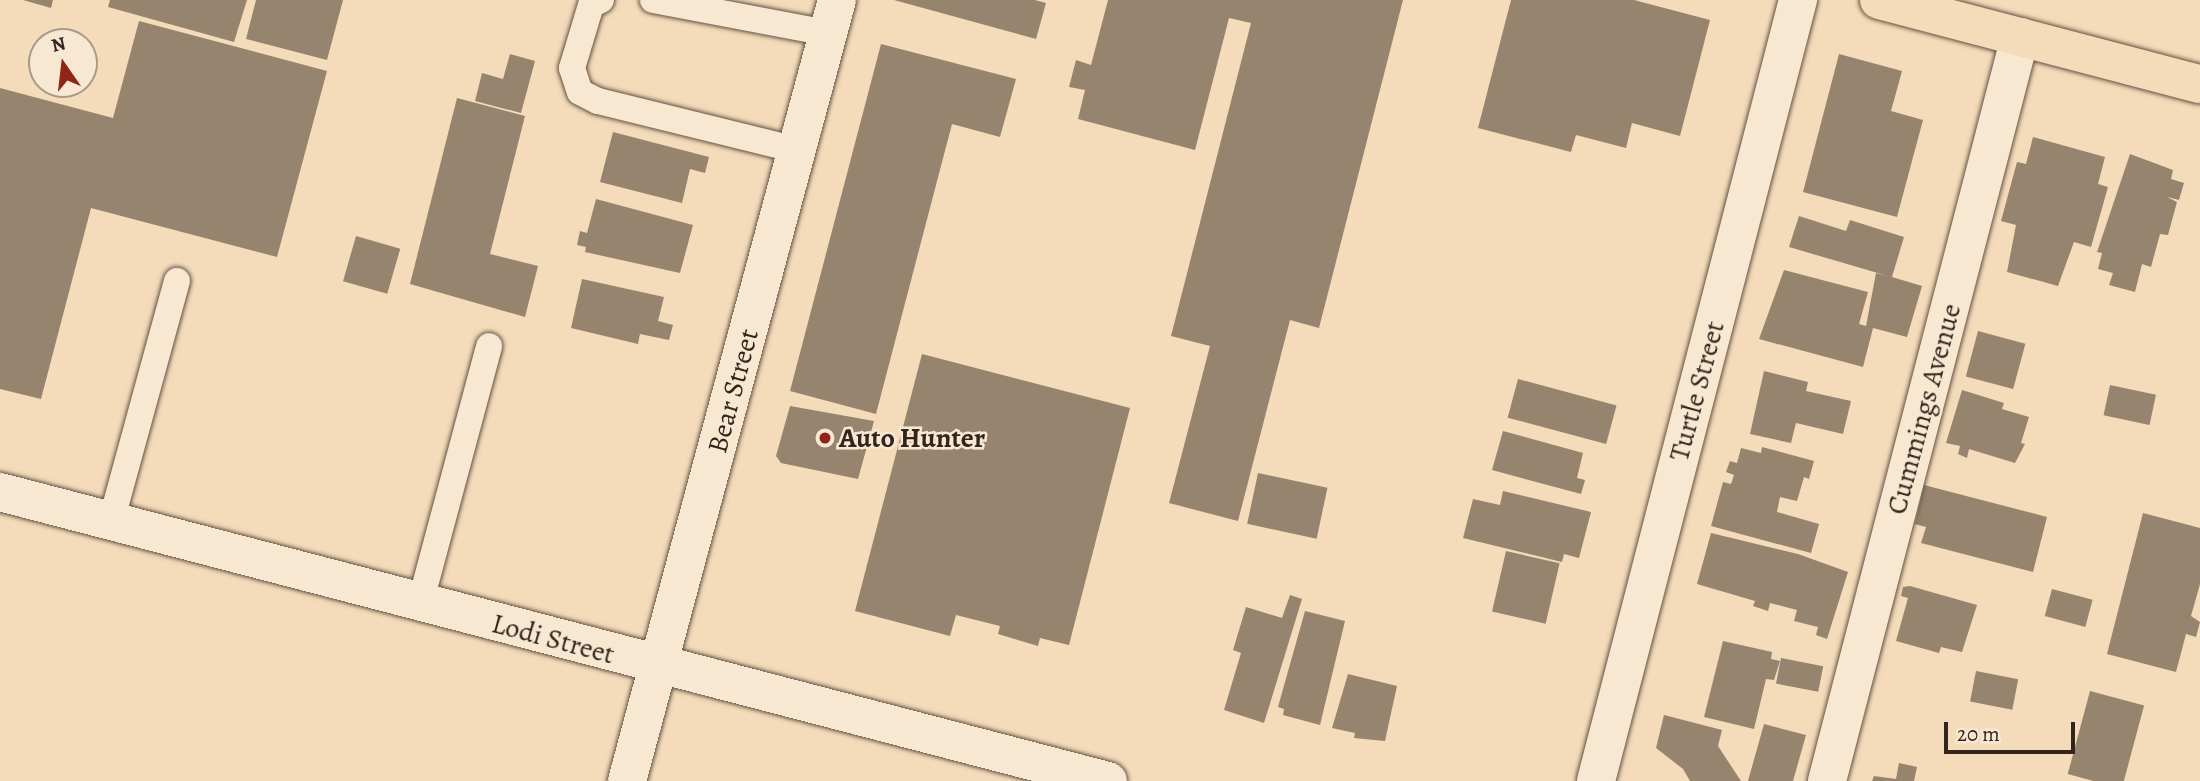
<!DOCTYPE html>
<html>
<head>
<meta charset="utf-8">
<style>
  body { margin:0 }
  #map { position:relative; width:2200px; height:781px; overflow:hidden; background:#f4dbb9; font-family:Alegreya,serif }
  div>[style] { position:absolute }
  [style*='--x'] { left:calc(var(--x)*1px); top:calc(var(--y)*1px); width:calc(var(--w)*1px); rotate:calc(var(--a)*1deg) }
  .building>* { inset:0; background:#97846e; transform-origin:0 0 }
  .roads { filter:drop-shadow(0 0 2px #635244) drop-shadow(0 0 2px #635244) }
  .lane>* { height:26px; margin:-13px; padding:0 13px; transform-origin:13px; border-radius:13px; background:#f8e8d2 }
  .street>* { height:38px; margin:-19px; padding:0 19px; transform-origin:19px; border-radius:19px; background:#f8e8d2 }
  .secondary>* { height:38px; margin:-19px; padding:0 19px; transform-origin:19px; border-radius:19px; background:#f8e8d2 }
  .primary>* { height:38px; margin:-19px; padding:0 19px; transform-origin:19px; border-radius:19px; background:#f4dbb9 }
  .dots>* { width:19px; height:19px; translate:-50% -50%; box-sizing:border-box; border:4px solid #f8e8d2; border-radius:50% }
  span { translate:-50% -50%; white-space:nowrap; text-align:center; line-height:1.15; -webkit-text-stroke:5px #f8e8d2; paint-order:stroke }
  .street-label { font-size:28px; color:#33251d }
  .poi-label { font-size:28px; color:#33251d; font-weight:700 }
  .left { translate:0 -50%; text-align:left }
  .north { position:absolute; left:28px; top:28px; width:70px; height:70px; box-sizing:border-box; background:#f8e8d2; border:2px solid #a99a8a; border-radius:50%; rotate:346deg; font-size:19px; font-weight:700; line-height:28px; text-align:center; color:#33251d }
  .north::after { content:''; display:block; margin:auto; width:24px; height:32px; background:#8f2418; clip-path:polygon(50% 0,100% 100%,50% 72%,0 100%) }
  .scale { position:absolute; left:1944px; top:722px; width:131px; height:32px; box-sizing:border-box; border:4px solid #33251d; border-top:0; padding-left:9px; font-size:21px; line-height:24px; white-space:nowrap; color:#33251d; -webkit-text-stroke:5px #f8e8d2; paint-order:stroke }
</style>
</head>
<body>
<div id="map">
  <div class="building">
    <div style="clip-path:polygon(23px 0,53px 0,51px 8px)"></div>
    <div style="clip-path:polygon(110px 0,247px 0,234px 42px,108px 7px)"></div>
    <div style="clip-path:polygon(256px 0,343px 0,327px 60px,246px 39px)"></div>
    <div style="clip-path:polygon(894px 0,1035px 0,1046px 3px,1036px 39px)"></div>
    <div style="clip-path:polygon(1108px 0,1403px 0,1319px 328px,1290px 320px,1238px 521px,1169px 503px,1210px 346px,1171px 336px,1251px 23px,1229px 18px,1195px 150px,1078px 119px,1085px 90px,1069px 87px,1076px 60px,1091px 65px)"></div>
    <div style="clip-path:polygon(1511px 0,1634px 0,1710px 20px,1680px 136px,1632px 123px,1626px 148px,1576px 135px,1571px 152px,1478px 128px)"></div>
    <div style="clip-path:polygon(139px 21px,327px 71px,277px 257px,91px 208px,41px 399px,0 389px,0 88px,113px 118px)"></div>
    <div style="clip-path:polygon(881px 44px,1016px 79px,1000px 137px,952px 124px,876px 414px,790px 391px)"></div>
    <div style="clip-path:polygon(510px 54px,535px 61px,521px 113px,475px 101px,482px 73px,503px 79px)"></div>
    <div style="clip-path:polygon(1839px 54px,1902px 71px,1891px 111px,1923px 120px,1897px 217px,1803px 192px)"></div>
    <div style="clip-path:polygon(457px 98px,525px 116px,490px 254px,538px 266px,525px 317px,410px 284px)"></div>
    <div style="clip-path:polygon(613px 132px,709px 157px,705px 173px,690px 169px,682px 203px,600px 182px)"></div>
    <div style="clip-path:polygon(2033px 137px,2105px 157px,2098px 184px,2108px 187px,2091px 247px,2074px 242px,2058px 286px,2007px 272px,2016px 225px,2001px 221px,2017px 162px,2026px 164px)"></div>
    <div style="clip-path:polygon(2130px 154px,2173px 170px,2171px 179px,2184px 183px,2179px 200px,2167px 197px,2177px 202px,2168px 235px,2160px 234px,2151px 267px,2142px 264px,2135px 292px,2109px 285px,2113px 273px,2098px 269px,2102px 253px,2097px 252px)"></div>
    <div style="clip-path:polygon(596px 199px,693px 225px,680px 273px,585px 252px,586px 247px,577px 245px,580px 231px,587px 233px)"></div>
    <div style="clip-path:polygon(1799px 216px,1846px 231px,1850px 220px,1904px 237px,1892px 277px,1922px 286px,1907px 337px,1873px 328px,1863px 367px,1759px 339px,1784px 270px,1868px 292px,1859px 324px,1866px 326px,1876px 273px,1888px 276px,1789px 247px)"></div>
    <div style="left:356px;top:236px;width:46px;height:47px;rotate:16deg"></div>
    <div style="clip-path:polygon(582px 279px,664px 297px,658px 321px,673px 325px,669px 340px,640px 334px,638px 344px,571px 328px)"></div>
    <div style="left:1978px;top:331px;width:49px;height:47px;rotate:15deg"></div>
    <div style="clip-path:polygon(922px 354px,1130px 408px,1069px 645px,1040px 638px,1038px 646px,998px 634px,1000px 626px,956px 615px,950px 636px,855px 611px)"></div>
    <div style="clip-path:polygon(1764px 371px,1808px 382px,1806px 391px,1851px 401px,1843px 434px,1796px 423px,1791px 443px,1750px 434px)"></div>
    <div style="left:1518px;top:379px;width:102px;height:40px;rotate:15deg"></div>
    <div style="left:2110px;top:385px;width:47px;height:31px;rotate:12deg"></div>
    <div style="clip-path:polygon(1962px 390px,2004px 403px,2002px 409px,2029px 417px,2021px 443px,2025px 444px,2015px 463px,1969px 449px,1967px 458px,1958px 454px,1960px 446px,1946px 443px)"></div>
    <div style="clip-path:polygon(790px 406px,874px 421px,858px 479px,781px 463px,776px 456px)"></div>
    <div style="clip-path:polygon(1503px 431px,1583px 453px,1577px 478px,1585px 480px,1581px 494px,1492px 470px)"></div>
    <div style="clip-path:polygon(1762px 447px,1814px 461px,1809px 479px,1804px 477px,1797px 501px,1780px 497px,1777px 512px,1819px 524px,1811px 553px,1711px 526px,1723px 482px,1731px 484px,1734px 475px,1726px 472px,1730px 461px,1737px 463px,1741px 448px,1761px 453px)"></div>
    <div style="left:1258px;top:473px;width:71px;height:52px;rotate:12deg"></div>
    <div style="clip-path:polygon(1924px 485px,2047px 517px,2033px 572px,1921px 543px,1926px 527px,1915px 524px)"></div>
    <div style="clip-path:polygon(1503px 491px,1591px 512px,1579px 558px,1564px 554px,1562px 562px,1463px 538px,1473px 499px,1500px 505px)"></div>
    <div style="clip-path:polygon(2143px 513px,2200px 528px,2200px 584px,2191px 616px,2200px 622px,2196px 637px,2186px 634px,2176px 672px,2107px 654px)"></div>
    <div style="clip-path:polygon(1711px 533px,1798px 554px,1848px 572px,1827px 639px,1816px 635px,1818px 627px,1794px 621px,1797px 610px,1770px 603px,1768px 611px,1753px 606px,1755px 601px,1697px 584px)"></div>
    <div style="left:1506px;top:551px;width:55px;height:62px;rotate:13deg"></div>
    <div style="clip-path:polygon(1910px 586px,1977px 605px,1962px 652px,1941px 647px,1939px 653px,1896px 641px,1908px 598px,1901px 596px,1903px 587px)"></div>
    <div style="left:2052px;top:589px;width:42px;height:28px;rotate:15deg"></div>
    <div style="clip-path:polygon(1290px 595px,1302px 599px,1264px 723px,1224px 710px,1241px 653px,1233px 650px,1246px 607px,1282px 618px)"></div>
    <div style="clip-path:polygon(1305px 611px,1345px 621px,1320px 725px,1283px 715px,1284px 709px,1278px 707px)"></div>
    <div style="clip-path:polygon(1723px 641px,1772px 652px,1771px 659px,1780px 661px,1774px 680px,1766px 679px,1754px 729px,1704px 717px)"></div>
    <div style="left:1781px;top:658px;width:43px;height:26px;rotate:11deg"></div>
    <div style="left:1976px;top:671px;width:43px;height:31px;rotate:11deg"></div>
    <div style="clip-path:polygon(1348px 674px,1397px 686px,1385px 741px,1354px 738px,1355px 733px,1332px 728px)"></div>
    <div style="left:2090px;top:691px;width:56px;height:86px;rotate:15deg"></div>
    <div style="clip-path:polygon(1664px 715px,1722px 730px,1718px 746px,1741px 781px,1690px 781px,1683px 769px,1656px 748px)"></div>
    <div style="clip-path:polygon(1764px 724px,1806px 735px,1793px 781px,1748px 781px)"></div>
    <div style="clip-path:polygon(1899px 763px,1917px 767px,1914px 781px,1872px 781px,1874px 776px,1896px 779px)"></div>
  </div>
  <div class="roads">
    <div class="lane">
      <div style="--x:601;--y:0;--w:11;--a:153"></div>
      <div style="--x:591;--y:5;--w:66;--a:106.8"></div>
      <div style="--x:572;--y:68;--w:25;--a:72"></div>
      <div style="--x:580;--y:92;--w:20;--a:27"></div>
      <div style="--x:598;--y:101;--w:205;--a:13.8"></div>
      <div style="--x:653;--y:0;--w:178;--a:10.7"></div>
      <div style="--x:111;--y:522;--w:250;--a:-74.7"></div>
      <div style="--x:420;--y:604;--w:267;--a:-75"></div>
    </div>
    <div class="street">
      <div style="--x:0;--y:492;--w:1145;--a:14.62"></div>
      <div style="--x:1596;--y:781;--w:807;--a:-75.5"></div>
      <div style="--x:1827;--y:781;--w:769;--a:-75.46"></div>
    </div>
    <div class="secondary">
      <div style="--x:627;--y:781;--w:809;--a:-74.95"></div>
    </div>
    <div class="primary">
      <div style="--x:1879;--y:0;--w:332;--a:14.7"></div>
    </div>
  </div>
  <div class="dots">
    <div style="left:825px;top:438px;background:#8f2418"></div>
  </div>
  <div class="street-label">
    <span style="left:733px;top:391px;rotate:-75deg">Bear Street</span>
    <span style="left:1697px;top:391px;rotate:-75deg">Turtle Street</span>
    <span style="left:1924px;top:409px;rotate:-75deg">Cummings Avenue</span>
    <span style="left:553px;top:639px;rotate:15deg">Lodi Street</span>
  </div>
  <div class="poi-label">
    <span class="left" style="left:839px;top:438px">Auto Hunter</span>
  </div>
  <div class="north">N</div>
  <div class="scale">20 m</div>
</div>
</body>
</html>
